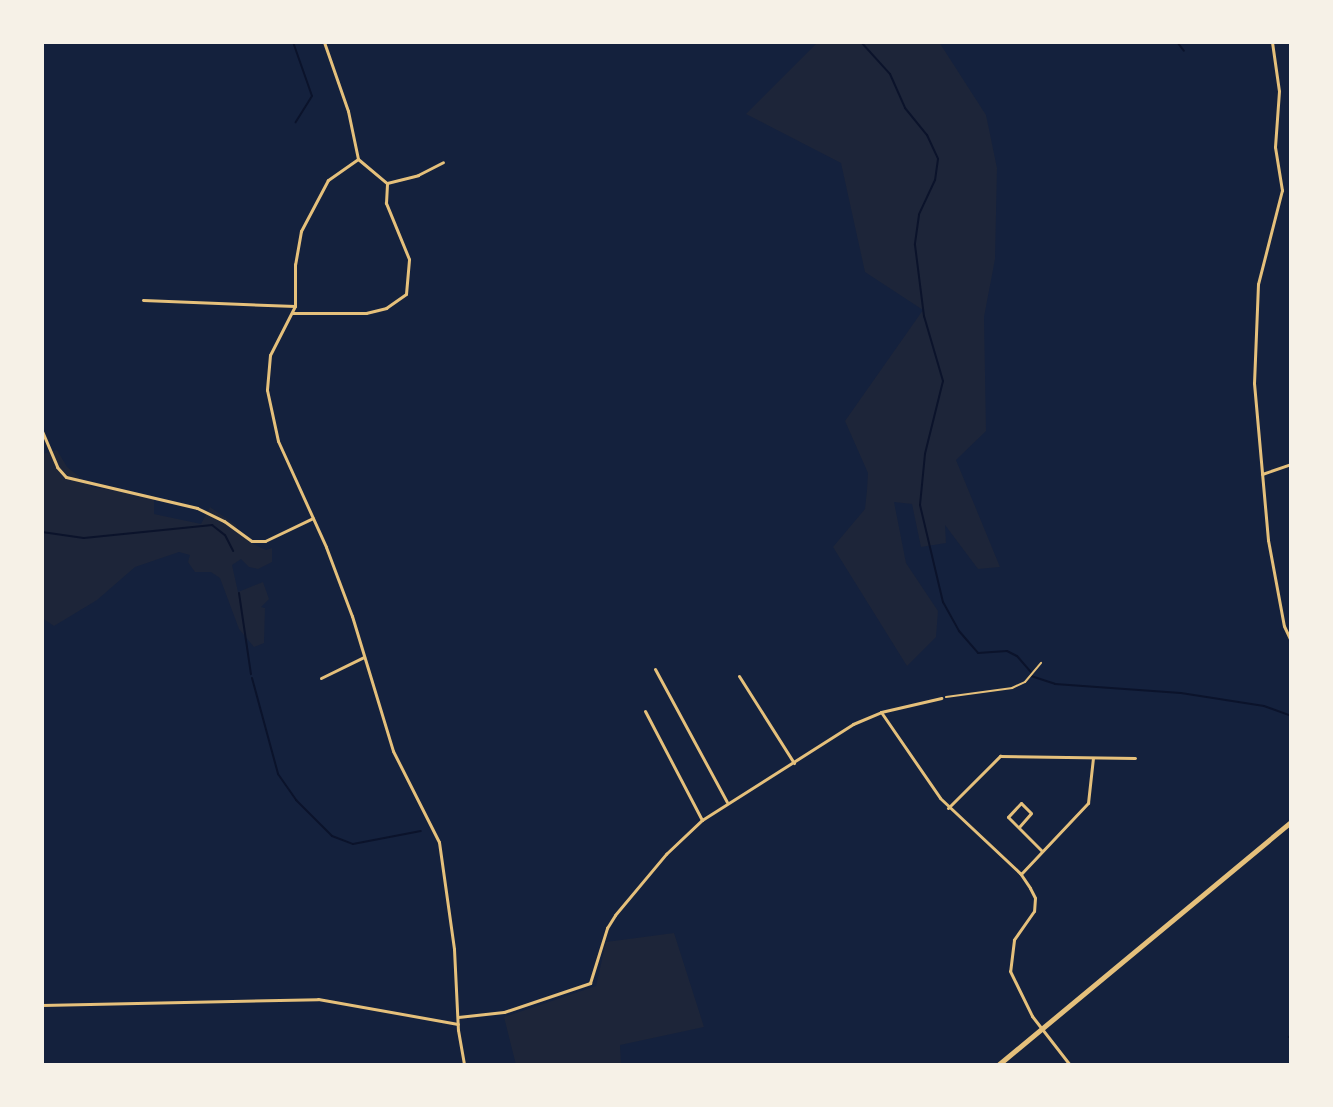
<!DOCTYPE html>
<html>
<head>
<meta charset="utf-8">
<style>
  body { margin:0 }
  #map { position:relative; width:1333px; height:1107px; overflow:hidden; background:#14213d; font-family:Commissioner,sans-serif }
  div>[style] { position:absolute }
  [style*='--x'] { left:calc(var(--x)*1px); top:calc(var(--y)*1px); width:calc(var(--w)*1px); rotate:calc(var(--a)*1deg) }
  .green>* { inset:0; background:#1d2539 }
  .stream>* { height:2px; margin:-1px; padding:0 1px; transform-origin:1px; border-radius:1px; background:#0b132b }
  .path>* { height:2px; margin:-1px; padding:0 1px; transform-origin:1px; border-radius:1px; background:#e5c07b }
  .minor>* { height:3px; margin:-1.5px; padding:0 1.5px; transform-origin:1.5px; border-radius:1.5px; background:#e5c07b }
  .primary>* { height:5px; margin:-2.5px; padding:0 2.5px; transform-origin:2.5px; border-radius:2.5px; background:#e5c07b }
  span { translate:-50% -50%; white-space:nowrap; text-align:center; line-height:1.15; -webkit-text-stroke:6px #f6f1e7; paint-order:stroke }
  .frame { position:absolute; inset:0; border:44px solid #f6f1e7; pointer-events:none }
</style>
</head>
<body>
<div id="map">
  <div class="green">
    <div style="clip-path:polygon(818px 42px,939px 42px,986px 115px,997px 168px,995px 259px,984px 317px,986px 431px,956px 460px,1000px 567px,978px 569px,945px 525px,946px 543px,921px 547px,912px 504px,894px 502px,906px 563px,938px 611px,936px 637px,907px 666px,833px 547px,865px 509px,867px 490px,868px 473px,845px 421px,923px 310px,865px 272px,841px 163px,746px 114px)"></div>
    <div style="clip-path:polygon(57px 450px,67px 467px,92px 487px,154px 496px,154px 514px,201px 524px,210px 507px,236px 525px,237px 532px,253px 544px,266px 550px,272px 548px,272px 562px,258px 569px,249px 567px,241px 559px,232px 565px,238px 592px,263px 582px,269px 599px,261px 607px,265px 608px,264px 643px,254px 647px,239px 629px,220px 578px,211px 572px,195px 572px,188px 562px,190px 555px,179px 552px,135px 567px,97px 600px,54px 626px,42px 618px,42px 454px)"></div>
    <div style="clip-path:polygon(674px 933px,704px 1027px,620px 1045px,621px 1065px,516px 1065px,504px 1017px,596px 986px,606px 942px)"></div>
  </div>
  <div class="stream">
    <div style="--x:293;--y:42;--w:57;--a:70.6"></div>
    <div style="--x:312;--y:96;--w:31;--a:122"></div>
    <div style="--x:861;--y:42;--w:43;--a:47.8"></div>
    <div style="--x:890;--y:74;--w:37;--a:66"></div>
    <div style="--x:905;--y:108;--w:35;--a:51"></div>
    <div style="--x:927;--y:135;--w:26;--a:65"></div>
    <div style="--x:938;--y:159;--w:21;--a:98"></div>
    <div style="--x:935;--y:180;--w:38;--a:115"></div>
    <div style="--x:919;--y:215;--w:30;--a:98"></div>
    <div style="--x:915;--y:245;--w:72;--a:82.8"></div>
    <div style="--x:924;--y:316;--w:68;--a:73.7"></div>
    <div style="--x:943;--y:381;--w:75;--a:103.9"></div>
    <div style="--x:925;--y:454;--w:51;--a:95.6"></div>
    <div style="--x:920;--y:505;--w:100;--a:76.7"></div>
    <div style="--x:943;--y:602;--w:33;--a:61"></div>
    <div style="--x:959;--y:631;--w:29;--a:49"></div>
    <div style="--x:978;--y:653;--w:29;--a:-4"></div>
    <div style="--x:1007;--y:651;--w:11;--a:27"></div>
    <div style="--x:1017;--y:656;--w:21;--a:49"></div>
    <div style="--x:1177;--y:42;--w:11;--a:52"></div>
    <div style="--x:42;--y:532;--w:42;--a:8.1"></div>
    <div style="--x:84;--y:538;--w:129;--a:-5.8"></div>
    <div style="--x:212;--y:525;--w:16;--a:38"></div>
    <div style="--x:225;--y:535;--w:18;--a:63"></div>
    <div style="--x:239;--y:593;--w:82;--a:81.6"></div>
    <div style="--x:1031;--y:676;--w:25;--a:18"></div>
    <div style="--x:1055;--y:684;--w:126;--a:4.1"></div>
    <div style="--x:1181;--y:693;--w:84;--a:8.9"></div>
    <div style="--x:1264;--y:706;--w:29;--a:20"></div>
    <div style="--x:252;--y:678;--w:99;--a:74.8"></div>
    <div style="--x:278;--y:774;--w:32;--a:55"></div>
    <div style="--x:296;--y:800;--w:51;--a:45"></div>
    <div style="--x:332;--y:836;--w:22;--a:21"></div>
    <div style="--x:353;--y:844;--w:69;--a:-10.8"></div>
    <div style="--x:1289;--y:1037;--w:3;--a:-45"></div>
  </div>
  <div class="path">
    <div style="--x:946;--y:697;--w:67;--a:-7.8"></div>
    <div style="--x:1012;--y:688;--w:14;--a:-25"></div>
    <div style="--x:1025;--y:682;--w:25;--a:-50"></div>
  </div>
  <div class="minor">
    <div style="--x:324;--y:42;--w:73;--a:70.8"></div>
    <div style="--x:348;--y:111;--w:49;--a:78.2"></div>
    <div style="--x:358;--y:159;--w:38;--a:40"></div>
    <div style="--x:1272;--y:42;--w:49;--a:81.9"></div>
    <div style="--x:1279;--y:91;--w:56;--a:94.1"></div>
    <div style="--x:1275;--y:147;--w:44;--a:80.8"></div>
    <div style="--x:1282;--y:190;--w:97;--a:104.3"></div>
    <div style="--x:1258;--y:284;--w:99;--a:92.3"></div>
    <div style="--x:1254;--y:383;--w:158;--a:84.9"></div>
    <div style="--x:1268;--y:540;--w:87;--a:79.5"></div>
    <div style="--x:1284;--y:626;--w:17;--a:65"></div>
    <div style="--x:358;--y:159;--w:37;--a:145"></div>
    <div style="--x:328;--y:180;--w:58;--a:117.9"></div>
    <div style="--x:301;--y:231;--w:34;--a:100"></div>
    <div style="--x:295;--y:264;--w:42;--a:90"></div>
    <div style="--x:295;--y:306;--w:55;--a:117"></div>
    <div style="--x:270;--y:355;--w:35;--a:95"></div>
    <div style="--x:267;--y:390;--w:52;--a:77.8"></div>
    <div style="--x:278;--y:441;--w:116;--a:65.6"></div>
    <div style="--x:326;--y:547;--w:74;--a:69.4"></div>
    <div style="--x:352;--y:616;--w:141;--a:73.1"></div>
    <div style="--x:393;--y:751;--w:102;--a:63.2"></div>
    <div style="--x:439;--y:842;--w:108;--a:82"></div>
    <div style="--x:454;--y:949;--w:81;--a:87.2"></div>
    <div style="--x:458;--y:1030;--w:36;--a:80"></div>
    <div style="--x:387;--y:183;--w:32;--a:-14"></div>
    <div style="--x:418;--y:175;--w:28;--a:-27"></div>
    <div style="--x:143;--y:300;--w:152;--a:2.3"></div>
    <div style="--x:293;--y:313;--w:73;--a:0"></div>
    <div style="--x:366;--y:313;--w:21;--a:-14"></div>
    <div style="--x:386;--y:308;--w:24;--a:-35"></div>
    <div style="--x:406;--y:294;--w:35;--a:-85"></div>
    <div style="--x:409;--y:259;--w:61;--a:-112.3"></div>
    <div style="--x:386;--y:203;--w:20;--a:-87"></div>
    <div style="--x:42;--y:431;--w:39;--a:67"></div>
    <div style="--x:57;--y:467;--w:13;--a:48"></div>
    <div style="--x:66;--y:477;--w:135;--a:13.3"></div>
    <div style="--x:197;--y:508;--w:30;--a:26"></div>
    <div style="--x:224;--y:521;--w:34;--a:36"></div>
    <div style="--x:252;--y:541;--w:13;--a:0"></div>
    <div style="--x:265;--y:541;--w:53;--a:-25.6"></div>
    <div style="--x:1262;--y:474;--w:31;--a:-19"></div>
    <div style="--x:655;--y:669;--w:151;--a:61.6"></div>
    <div style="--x:739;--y:676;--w:103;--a:57.7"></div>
    <div style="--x:321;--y:678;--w:48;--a:-26"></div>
    <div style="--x:645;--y:711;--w:123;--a:62.4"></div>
    <div style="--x:881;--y:712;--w:104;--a:55.5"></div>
    <div style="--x:940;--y:798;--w:110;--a:43.2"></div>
    <div style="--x:1020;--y:873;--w:18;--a:56"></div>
    <div style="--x:1030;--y:888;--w:11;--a:63"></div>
    <div style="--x:1035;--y:898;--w:13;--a:94"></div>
    <div style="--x:1034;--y:911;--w:35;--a:125"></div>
    <div style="--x:1014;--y:940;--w:31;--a:97"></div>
    <div style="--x:1010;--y:971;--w:50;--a:63.9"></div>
    <div style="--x:1032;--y:1016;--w:62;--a:52.2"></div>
    <div style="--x:948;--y:808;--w:74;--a:-45"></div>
    <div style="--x:1000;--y:756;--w:135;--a:0.8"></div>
    <div style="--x:1019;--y:827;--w:18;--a:-49"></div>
    <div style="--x:1031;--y:813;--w:14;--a:-135"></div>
    <div style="--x:1021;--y:803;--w:19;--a:133"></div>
    <div style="--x:1008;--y:817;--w:48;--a:45"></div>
    <div style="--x:1021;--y:874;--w:98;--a:-46.7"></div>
    <div style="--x:1088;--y:803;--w:45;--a:-83.7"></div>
    <div style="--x:42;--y:1005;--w:276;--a:-1.2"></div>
    <div style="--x:318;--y:999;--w:142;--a:10.1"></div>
    <div style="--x:458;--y:1017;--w:46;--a:-6.2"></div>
    <div style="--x:504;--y:1012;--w:91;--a:-18.6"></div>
    <div style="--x:590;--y:983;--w:58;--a:-72.8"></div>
    <div style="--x:607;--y:928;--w:15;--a:-58"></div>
    <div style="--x:615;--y:915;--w:80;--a:-50.1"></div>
    <div style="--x:666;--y:854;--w:50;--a:-43.4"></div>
    <div style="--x:702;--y:820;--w:179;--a:-32.4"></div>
    <div style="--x:853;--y:724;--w:30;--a:-23"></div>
    <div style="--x:881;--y:712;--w:62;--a:-13.1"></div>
  </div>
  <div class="primary">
    <div style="--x:998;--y:1065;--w:381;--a:-39.7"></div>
  </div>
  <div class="frame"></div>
</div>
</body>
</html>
